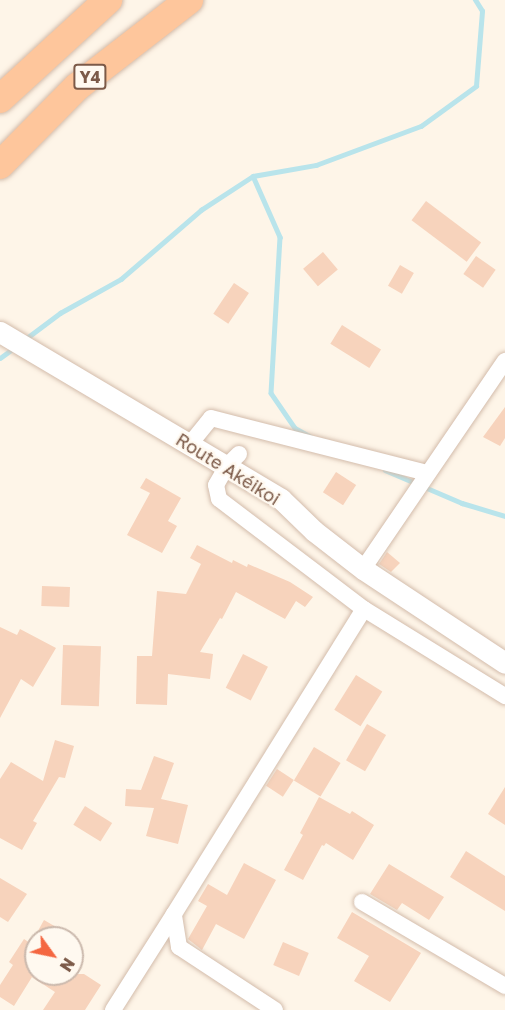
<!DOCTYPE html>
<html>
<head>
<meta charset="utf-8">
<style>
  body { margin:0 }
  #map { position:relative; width:505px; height:1010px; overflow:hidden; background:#fef5e8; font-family:"Golos Text",sans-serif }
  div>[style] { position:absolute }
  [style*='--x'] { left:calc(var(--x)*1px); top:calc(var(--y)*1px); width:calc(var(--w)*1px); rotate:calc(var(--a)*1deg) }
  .stream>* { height:4.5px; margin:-2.25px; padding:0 2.25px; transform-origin:2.25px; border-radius:2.25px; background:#b9e4eb }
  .building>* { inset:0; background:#f7d3bc; transform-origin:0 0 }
  .roads { filter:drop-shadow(0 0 2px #d3bcab) drop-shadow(0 0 2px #d3bcab) }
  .minor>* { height:16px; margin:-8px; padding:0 8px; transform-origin:8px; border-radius:8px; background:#fff }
  .tertiary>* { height:21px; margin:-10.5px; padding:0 10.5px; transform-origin:10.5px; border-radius:10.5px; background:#fff }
  .trunk>* { height:28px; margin:-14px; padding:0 14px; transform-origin:14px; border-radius:14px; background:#fec69c }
  span { translate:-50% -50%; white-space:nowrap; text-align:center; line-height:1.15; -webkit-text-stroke:4.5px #fff9f0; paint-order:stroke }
  .shield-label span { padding:2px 4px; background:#fff9f0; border:2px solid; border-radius:4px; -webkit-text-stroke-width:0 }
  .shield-label { font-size:16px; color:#7c5a48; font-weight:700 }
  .street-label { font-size:18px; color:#7c5a48 }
  .north { position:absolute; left:24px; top:926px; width:60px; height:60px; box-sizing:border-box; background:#fff9f0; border:2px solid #cbb9ad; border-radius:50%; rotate:123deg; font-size:16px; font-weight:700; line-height:24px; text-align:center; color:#7c5a48 }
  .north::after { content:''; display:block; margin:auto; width:21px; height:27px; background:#f46741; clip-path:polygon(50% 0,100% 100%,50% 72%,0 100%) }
</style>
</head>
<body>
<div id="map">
  <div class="stream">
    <div style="--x:253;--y:176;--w:67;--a:66.1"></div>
    <div style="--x:280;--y:237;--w:156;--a:93.3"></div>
    <div style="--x:271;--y:393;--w:42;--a:55.6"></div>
    <div style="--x:295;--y:428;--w:18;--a:29"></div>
    <div style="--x:24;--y:340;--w:45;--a:-36.9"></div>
    <div style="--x:60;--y:313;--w:70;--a:-29.1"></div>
    <div style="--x:121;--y:279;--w:106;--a:-40.8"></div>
    <div style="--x:201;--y:210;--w:62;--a:-33.2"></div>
    <div style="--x:253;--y:176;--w:64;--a:-9.9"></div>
    <div style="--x:316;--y:165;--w:112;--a:-20.4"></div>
    <div style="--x:421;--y:126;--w:68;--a:-36"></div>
    <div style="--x:476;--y:86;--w:75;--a:-85.4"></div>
    <div style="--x:482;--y:11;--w:13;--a:-122"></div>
    <div style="--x:0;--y:358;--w:19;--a:-36"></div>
    <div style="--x:385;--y:470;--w:84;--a:23.2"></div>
    <div style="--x:462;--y:503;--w:45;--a:16.8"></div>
  </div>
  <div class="building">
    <div style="left:426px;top:201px;width:69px;height:24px;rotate:37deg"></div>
    <div style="left:323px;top:252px;width:23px;height:26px;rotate:50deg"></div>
    <div style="left:476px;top:256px;width:24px;height:22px;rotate:35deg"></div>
    <div style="left:400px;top:265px;width:16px;height:24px;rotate:30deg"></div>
    <div style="left:234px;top:283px;width:18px;height:37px;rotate:34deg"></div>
    <div style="left:342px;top:325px;width:46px;height:22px;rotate:32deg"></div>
    <div style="clip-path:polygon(505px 407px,505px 438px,500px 446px,483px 437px)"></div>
    <div style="left:336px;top:472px;width:24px;height:24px;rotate:33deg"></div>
    <div style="clip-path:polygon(146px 478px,181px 498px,168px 521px,177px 526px,162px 553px,127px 535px,150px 493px,140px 488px)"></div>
    <div style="clip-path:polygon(197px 545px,232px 563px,233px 560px,247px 567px,248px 564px,290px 582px,313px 597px,305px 607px,296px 601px,285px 619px,236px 592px,222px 619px,220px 618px,200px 652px,213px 654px,210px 679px,168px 674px,167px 705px,136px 704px,137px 656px,152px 656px,157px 591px,186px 594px,201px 564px,190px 558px)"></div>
    <div style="clip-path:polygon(387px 552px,400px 563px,391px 572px,379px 564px)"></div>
    <div style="left:42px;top:586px;width:28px;height:20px;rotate:2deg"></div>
    <div style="clip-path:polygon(0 627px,17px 635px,20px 629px,56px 648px,33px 687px,21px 679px,0 718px)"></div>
    <div style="left:63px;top:645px;width:38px;height:60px;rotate:2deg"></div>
    <div style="left:243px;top:654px;width:28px;height:38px;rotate:27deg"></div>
    <div style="left:356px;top:675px;width:31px;height:41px;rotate:32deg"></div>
    <div style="left:367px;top:724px;width:22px;height:42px;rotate:30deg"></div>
    <div style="clip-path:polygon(55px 740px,74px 746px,65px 778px,59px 777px,33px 821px,37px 823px,22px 850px,0 838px,0 779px,11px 762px,43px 781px)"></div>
    <div style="left:314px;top:747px;width:31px;height:39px;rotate:31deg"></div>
    <div style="clip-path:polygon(154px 756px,174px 763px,161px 799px,188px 805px,178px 844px,146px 836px,154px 808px,125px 806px,126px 789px,141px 790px)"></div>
    <div style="left:277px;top:769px;width:20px;height:20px;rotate:33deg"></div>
    <div style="clip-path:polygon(505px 787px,505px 825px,488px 814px)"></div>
    <div style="clip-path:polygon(319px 797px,350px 814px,352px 811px,374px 825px,353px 860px,326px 843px,324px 846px,322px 845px,303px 880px,284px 870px,303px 835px,300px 833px)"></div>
    <div style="left:85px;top:806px;width:32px;height:22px;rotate:32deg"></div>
    <div style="clip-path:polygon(466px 851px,505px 876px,505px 911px,450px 877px)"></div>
    <div style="clip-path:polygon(244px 863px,276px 880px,244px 939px,216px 924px,202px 950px,188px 939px,207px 906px,198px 901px,208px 884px,227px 895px)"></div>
    <div style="clip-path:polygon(389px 864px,444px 897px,429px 920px,402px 903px,397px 910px,370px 894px)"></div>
    <div style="clip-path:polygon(0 878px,27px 894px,8px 922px,0 917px)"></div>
    <div style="clip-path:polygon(352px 912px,421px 953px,390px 1002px,354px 981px,369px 956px,337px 938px)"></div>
    <div style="clip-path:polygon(44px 920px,75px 938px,34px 938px)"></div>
    <div style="clip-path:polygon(24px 939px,36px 947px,35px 974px,84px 974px,101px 985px,85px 1010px,43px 1010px,55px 992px,32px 977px,14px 1006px,0 997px,0 985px,13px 965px,9px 962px)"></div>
    <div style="left:283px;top:942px;width:28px;height:25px;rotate:23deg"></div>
  </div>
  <div class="roads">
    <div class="minor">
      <div style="--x:190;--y:444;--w:33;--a:-51"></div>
      <div style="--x:211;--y:418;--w:222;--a:14.3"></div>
      <div style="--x:239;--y:454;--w:17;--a:135"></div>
      <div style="--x:227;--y:466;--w:22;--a:120"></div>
      <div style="--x:216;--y:485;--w:14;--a:78"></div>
      <div style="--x:219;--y:499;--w:182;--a:37.2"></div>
      <div style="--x:363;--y:569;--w:252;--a:-55.7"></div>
      <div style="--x:362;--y:902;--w:166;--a:30.4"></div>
      <div style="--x:113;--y:1010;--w:114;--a:-57.6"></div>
      <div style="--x:275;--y:1010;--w:115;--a:-146.7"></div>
      <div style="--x:179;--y:947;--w:33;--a:-99"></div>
      <div style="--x:174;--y:914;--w:359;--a:-58.1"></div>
      <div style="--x:364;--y:609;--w:166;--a:31.7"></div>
    </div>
    <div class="tertiary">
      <div style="--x:0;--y:332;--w:327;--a:30.7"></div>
      <div style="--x:281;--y:499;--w:46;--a:44.1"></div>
      <div style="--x:314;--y:531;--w:62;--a:37.8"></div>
      <div style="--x:363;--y:569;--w:170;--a:33.5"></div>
    </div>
    <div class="trunk">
      <div style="--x:0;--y:99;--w:147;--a:-42.5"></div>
      <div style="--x:0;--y:165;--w:110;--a:-45.4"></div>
      <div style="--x:77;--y:87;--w:142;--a:-37.8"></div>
    </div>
  </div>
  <div class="shield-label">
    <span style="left:90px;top:77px">Y4</span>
  </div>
  <div class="street-label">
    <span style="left:228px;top:469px;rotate:32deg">Route Akéikoi</span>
  </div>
  <div class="north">N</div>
</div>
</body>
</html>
